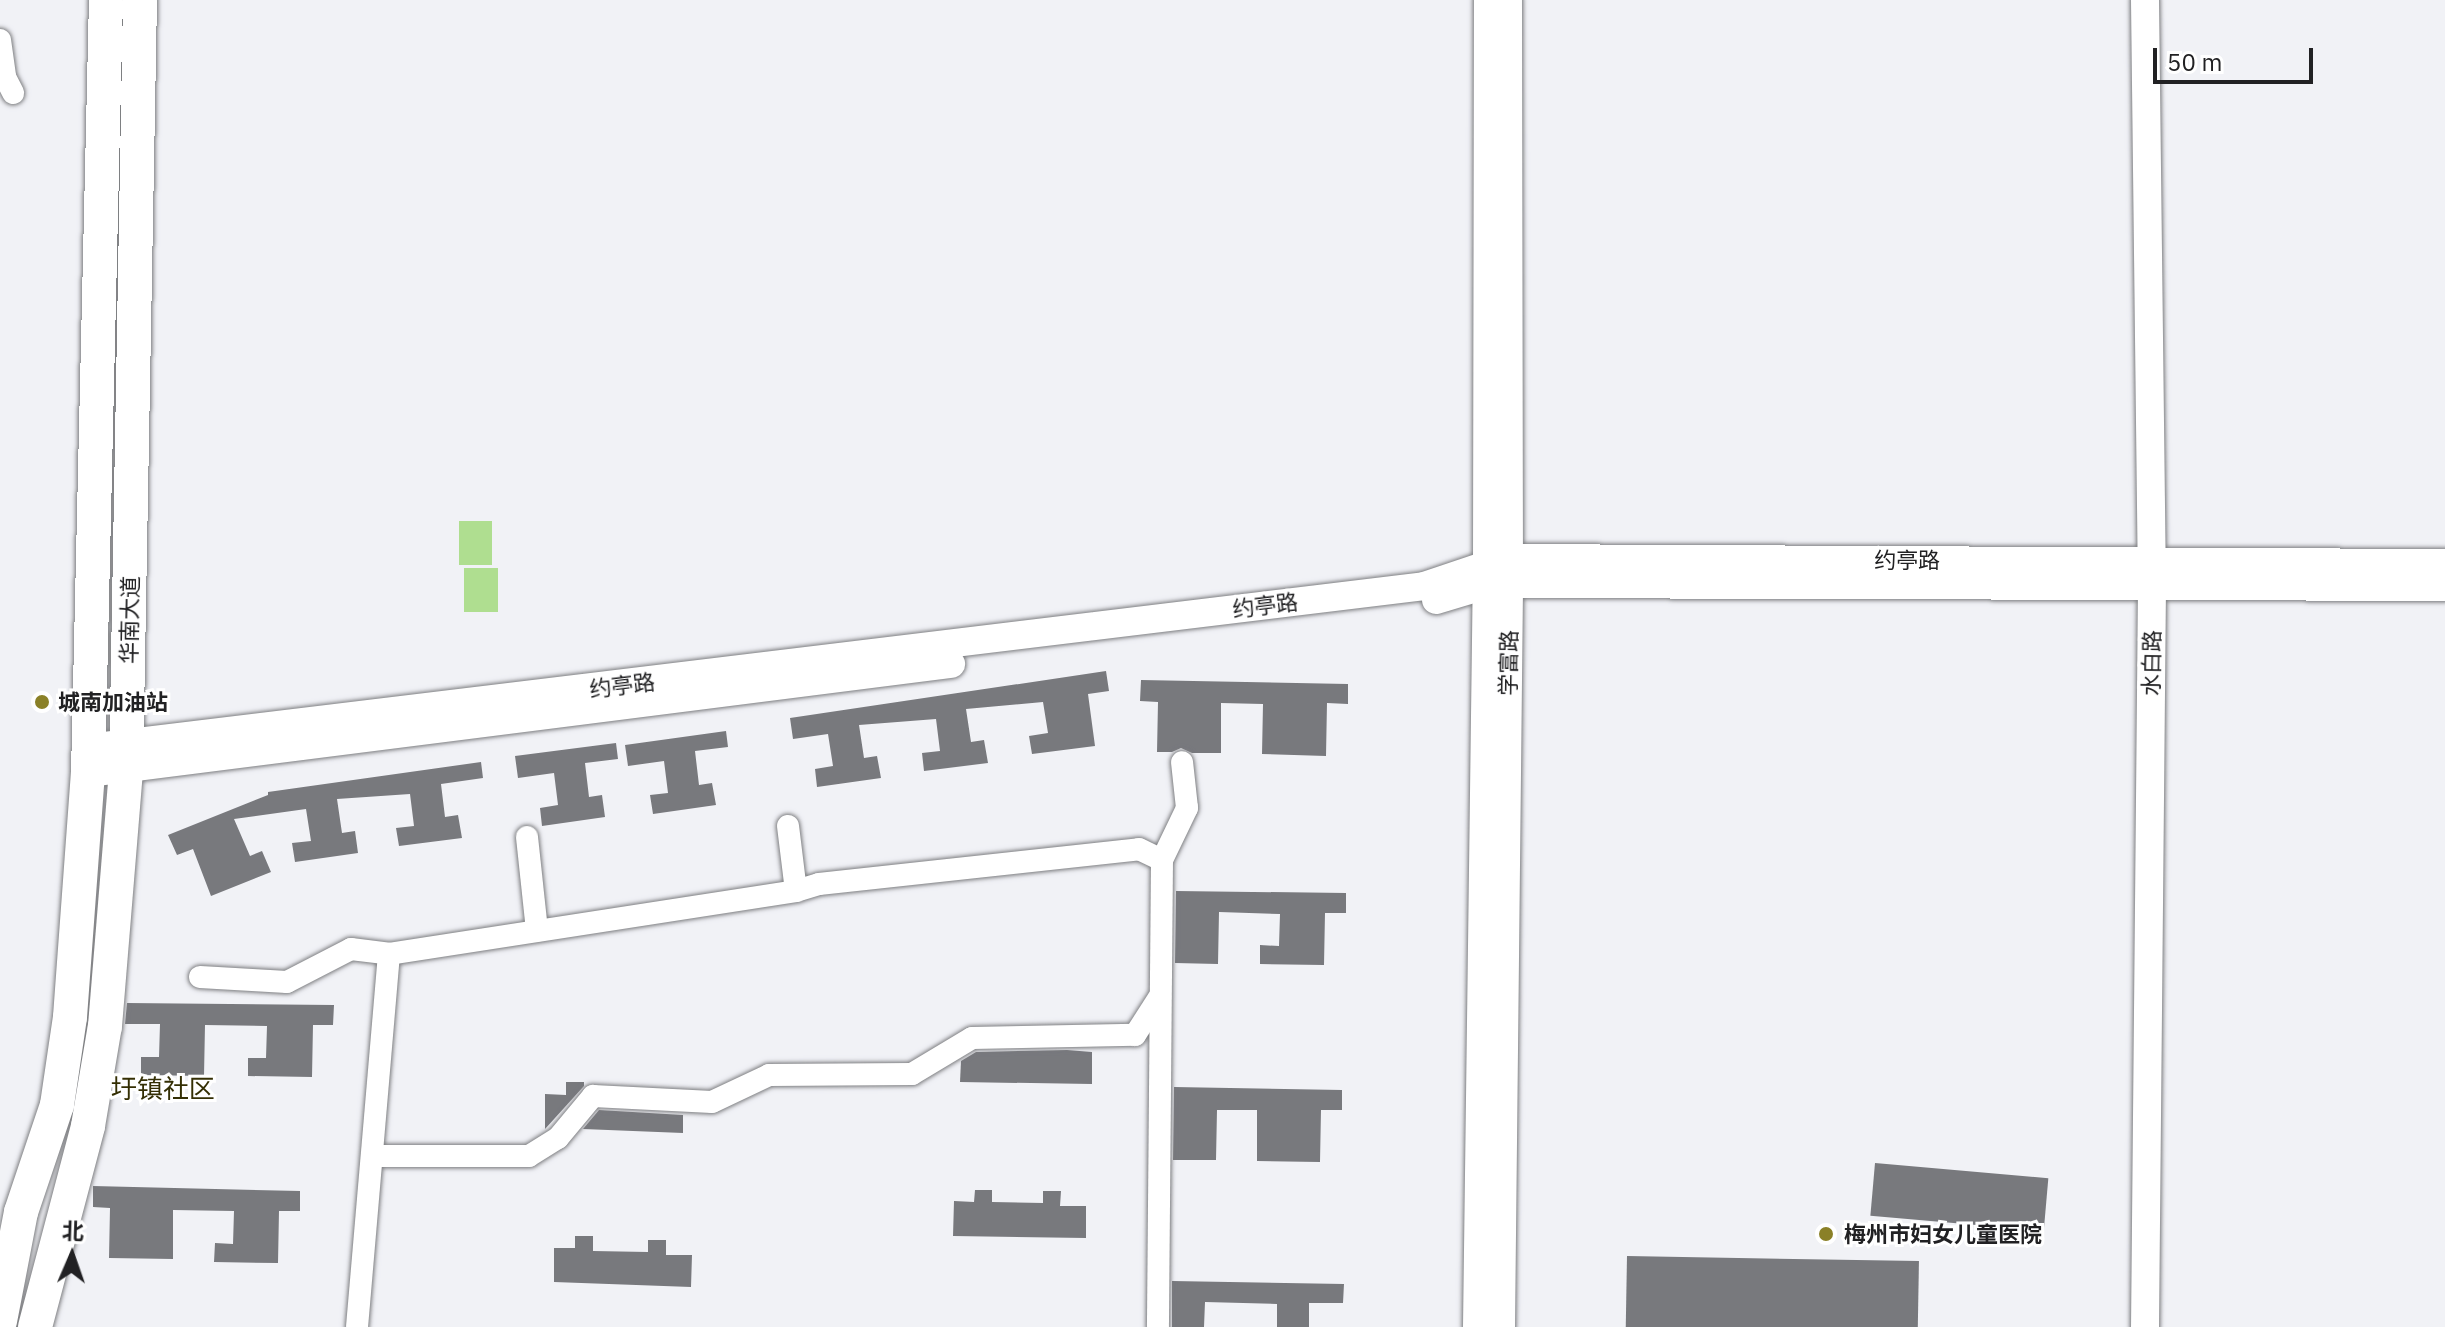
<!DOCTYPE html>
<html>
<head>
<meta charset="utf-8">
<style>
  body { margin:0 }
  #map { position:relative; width:2445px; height:1327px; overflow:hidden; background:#f1f2f6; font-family:"IBM Plex Sans","Noto Sans SC",sans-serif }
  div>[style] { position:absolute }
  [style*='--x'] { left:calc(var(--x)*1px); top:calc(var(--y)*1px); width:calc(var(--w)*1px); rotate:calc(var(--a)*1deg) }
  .green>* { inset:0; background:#afde90; transform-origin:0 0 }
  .building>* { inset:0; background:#78797d; transform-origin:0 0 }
  .roads { filter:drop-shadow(0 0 2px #7e7f82) drop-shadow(0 0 2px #7e7f82) }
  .minor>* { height:22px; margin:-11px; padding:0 11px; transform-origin:11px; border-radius:11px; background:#fff }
  .tertiary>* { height:28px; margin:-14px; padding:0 14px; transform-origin:14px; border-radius:14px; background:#fff }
  .primary>* { height:34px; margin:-17px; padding:0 17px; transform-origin:17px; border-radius:17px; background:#fff }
  .dots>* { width:22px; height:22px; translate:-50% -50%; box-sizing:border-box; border:4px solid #fff; border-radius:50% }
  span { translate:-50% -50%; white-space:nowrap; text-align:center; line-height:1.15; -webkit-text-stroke:6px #fff; paint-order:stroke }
  .street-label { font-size:22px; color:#212123 }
  .poi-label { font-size:22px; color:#212123; font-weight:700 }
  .left { translate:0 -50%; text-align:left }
  .quarter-label { font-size:26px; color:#342f04 }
  .north { position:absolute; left:32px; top:1215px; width:80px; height:80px; -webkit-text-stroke:6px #fff; paint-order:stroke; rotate:2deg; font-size:22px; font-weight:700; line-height:32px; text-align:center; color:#212123 }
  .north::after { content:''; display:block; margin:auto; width:28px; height:36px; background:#212123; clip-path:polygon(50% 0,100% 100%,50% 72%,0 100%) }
  .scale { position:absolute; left:2153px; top:48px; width:160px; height:36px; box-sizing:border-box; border:4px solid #212123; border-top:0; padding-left:10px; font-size:24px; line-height:28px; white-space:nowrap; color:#212123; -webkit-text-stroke:6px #fff; paint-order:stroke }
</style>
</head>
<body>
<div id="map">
  <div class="green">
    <div style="left:459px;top:521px;width:33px;height:44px"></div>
    <div style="left:464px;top:568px;width:34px;height:44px"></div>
  </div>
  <div class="building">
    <div style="clip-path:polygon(1106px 671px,1109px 691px,1088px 694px,1095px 746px,1032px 754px,1029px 736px,1048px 733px,1043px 702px,966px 709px,971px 742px,984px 740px,988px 763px,924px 771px,922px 753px,940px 751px,936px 719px,859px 725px,864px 758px,877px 756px,881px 778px,817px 787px,815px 769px,833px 766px,828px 734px,793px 739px,790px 718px)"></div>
    <div style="clip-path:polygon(1141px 680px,1348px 684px,1348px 704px,1327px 703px,1326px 756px,1262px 754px,1263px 704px,1221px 703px,1221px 753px,1192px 753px,1181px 748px,1172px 752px,1157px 752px,1158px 702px,1140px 701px)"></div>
    <div style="clip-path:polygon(726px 731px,728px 747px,695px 751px,699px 785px,712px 783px,716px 805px,653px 814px,650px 795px,668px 793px,664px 761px,628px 766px,625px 745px)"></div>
    <div style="clip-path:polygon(616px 743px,618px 759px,585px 763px,589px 797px,602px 795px,605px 817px,542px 826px,540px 808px,558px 805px,554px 773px,518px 778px,515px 756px)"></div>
    <div style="clip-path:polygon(481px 762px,483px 778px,441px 784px,445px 817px,458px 815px,462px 838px,399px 846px,396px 828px,414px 826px,410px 794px,337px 799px,342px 833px,355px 831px,358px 853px,295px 862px,292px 843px,311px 841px,306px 809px,234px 819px,250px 856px,262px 851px,271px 872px,211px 896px,193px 849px,177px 855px,168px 835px,268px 795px,268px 792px)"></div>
    <div style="clip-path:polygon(1176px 891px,1346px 893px,1346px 913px,1325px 913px,1324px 965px,1260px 964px,1260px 945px,1279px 946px,1280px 914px,1219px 912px,1218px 964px,1175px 963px)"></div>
    <div style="clip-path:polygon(127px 1003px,334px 1005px,333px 1025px,313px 1025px,312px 1077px,248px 1076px,248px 1058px,266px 1058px,267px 1026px,205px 1025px,204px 1076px,141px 1075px,141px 1057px,159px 1057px,160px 1024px,125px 1024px)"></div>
    <div style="clip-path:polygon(1067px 1050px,1092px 1052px,1092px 1084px,960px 1082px,961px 1061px,976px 1052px)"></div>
    <div style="clip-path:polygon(566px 1082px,584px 1082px,584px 1086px,545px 1129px,545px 1094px,566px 1095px)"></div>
    <div style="clip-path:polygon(1174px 1087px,1342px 1090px,1342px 1110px,1321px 1110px,1320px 1162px,1257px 1161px,1257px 1110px,1217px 1110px,1216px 1160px,1173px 1160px)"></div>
    <div style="clip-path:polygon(599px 1110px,683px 1115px,683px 1133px,583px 1129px)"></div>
    <div style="left:1875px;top:1163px;width:174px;height:53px;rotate:5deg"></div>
    <div style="clip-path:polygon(93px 1186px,300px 1191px,300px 1211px,279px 1211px,278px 1263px,214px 1262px,215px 1243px,233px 1244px,234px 1211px,173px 1210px,173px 1259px,109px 1258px,110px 1208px,93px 1207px)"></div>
    <div style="clip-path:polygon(975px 1190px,992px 1190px,992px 1202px,1043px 1203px,1043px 1191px,1061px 1191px,1060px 1206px,1086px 1206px,1086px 1238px,953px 1236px,954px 1201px,974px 1202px)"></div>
    <div style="clip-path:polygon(575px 1236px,593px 1236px,593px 1251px,648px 1252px,648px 1240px,666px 1240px,666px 1255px,692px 1255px,691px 1287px,554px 1282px,554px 1248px,575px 1248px)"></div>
    <div style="left:1627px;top:1256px;width:292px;height:71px;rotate:1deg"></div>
    <div style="clip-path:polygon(1172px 1281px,1344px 1284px,1343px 1303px,1309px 1303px,1309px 1327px,1277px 1327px,1277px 1304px,1205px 1302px,1204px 1327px,1172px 1327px)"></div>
  </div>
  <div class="roads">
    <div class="minor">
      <div style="--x:0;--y:40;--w:37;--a:82"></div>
      <div style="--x:5;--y:77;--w:18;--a:63"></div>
      <div style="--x:788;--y:826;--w:65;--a:83"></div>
      <div style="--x:796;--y:891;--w:24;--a:-17"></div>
      <div style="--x:819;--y:884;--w:322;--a:-6.2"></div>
      <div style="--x:1139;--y:849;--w:25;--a:26"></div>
      <div style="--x:1162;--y:860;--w:467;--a:90.5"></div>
      <div style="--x:527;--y:837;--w:94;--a:83.9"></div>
      <div style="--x:1162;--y:860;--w:58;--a:-64.3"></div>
      <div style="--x:1187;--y:808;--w:46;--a:-96.2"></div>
      <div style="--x:200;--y:977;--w:87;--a:3.3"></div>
      <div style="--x:287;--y:982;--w:72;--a:-27.3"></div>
      <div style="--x:351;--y:949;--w:38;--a:7"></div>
      <div style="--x:389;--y:954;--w:412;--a:-8.8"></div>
      <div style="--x:374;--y:1156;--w:155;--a:0"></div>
      <div style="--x:529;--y:1156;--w:34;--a:-32"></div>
      <div style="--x:558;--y:1138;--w:55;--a:-50.2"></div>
      <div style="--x:593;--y:1096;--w:119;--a:2.9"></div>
      <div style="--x:712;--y:1102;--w:63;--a:-25.3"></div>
      <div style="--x:769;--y:1075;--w:143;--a:-0.4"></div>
      <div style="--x:912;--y:1074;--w:70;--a:-31"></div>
      <div style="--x:972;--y:1038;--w:163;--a:-1.1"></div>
      <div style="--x:1135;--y:1035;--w:46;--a:-57.3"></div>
      <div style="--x:357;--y:1327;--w:374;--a:-85.1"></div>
    </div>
    <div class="tertiary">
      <div style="--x:2145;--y:0;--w:586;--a:89.32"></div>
      <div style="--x:2152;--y:586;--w:741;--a:90.54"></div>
      <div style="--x:1436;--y:600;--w:52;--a:-16.7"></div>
      <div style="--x:1486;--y:585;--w:23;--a:-2"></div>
      <div style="--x:1509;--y:584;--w:936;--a:0.18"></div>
      <div style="--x:88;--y:748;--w:1346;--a:-6.91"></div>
      <div style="--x:1424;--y:586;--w:88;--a:-18.6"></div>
      <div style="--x:1507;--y:558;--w:938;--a:0.31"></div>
      <div style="--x:88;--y:773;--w:870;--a:-7.2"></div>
      <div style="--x:1477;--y:1327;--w:764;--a:-89.25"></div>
      <div style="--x:1487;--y:563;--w:563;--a:-89.9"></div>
      <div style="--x:1501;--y:1327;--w:743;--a:-89.38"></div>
      <div style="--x:1509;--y:584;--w:584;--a:-90.1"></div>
    </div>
    <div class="primary">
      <div style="--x:0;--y:1321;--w:111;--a:-79.1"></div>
      <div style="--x:21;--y:1212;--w:113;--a:-71.4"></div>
      <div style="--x:57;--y:1105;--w:89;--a:-81.6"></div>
      <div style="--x:70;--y:1017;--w:245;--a:-85.8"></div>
      <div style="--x:88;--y:773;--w:773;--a:-88.67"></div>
      <div style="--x:35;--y:1327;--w:208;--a:-75.2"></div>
      <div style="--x:88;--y:1126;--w:101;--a:-80.4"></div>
      <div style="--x:105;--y:1026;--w:257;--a:-85.3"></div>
      <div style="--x:126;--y:770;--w:770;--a:-88.96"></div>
    </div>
  </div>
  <div class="dots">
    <div style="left:42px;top:702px;background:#8a8027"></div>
    <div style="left:1826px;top:1234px;background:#8a8027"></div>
  </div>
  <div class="street-label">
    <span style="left:1907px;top:560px">约亭路</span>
    <span style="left:1265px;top:605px;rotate:-7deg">约亭路</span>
    <span style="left:129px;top:620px;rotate:-89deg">华南大道</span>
    <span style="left:1508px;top:663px;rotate:-89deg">学富路</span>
    <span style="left:2151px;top:663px;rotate:-89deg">水白路</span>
    <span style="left:622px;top:685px;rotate:-7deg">约亭路</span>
  </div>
  <div class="poi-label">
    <span class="left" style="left:58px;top:702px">城南加油站</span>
    <span class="left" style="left:1844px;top:1234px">梅州市妇女儿童医院</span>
  </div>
  <div class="quarter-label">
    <span style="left:163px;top:1089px">圩镇社区</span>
  </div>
  <div class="north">北</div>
  <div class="scale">50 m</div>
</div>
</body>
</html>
